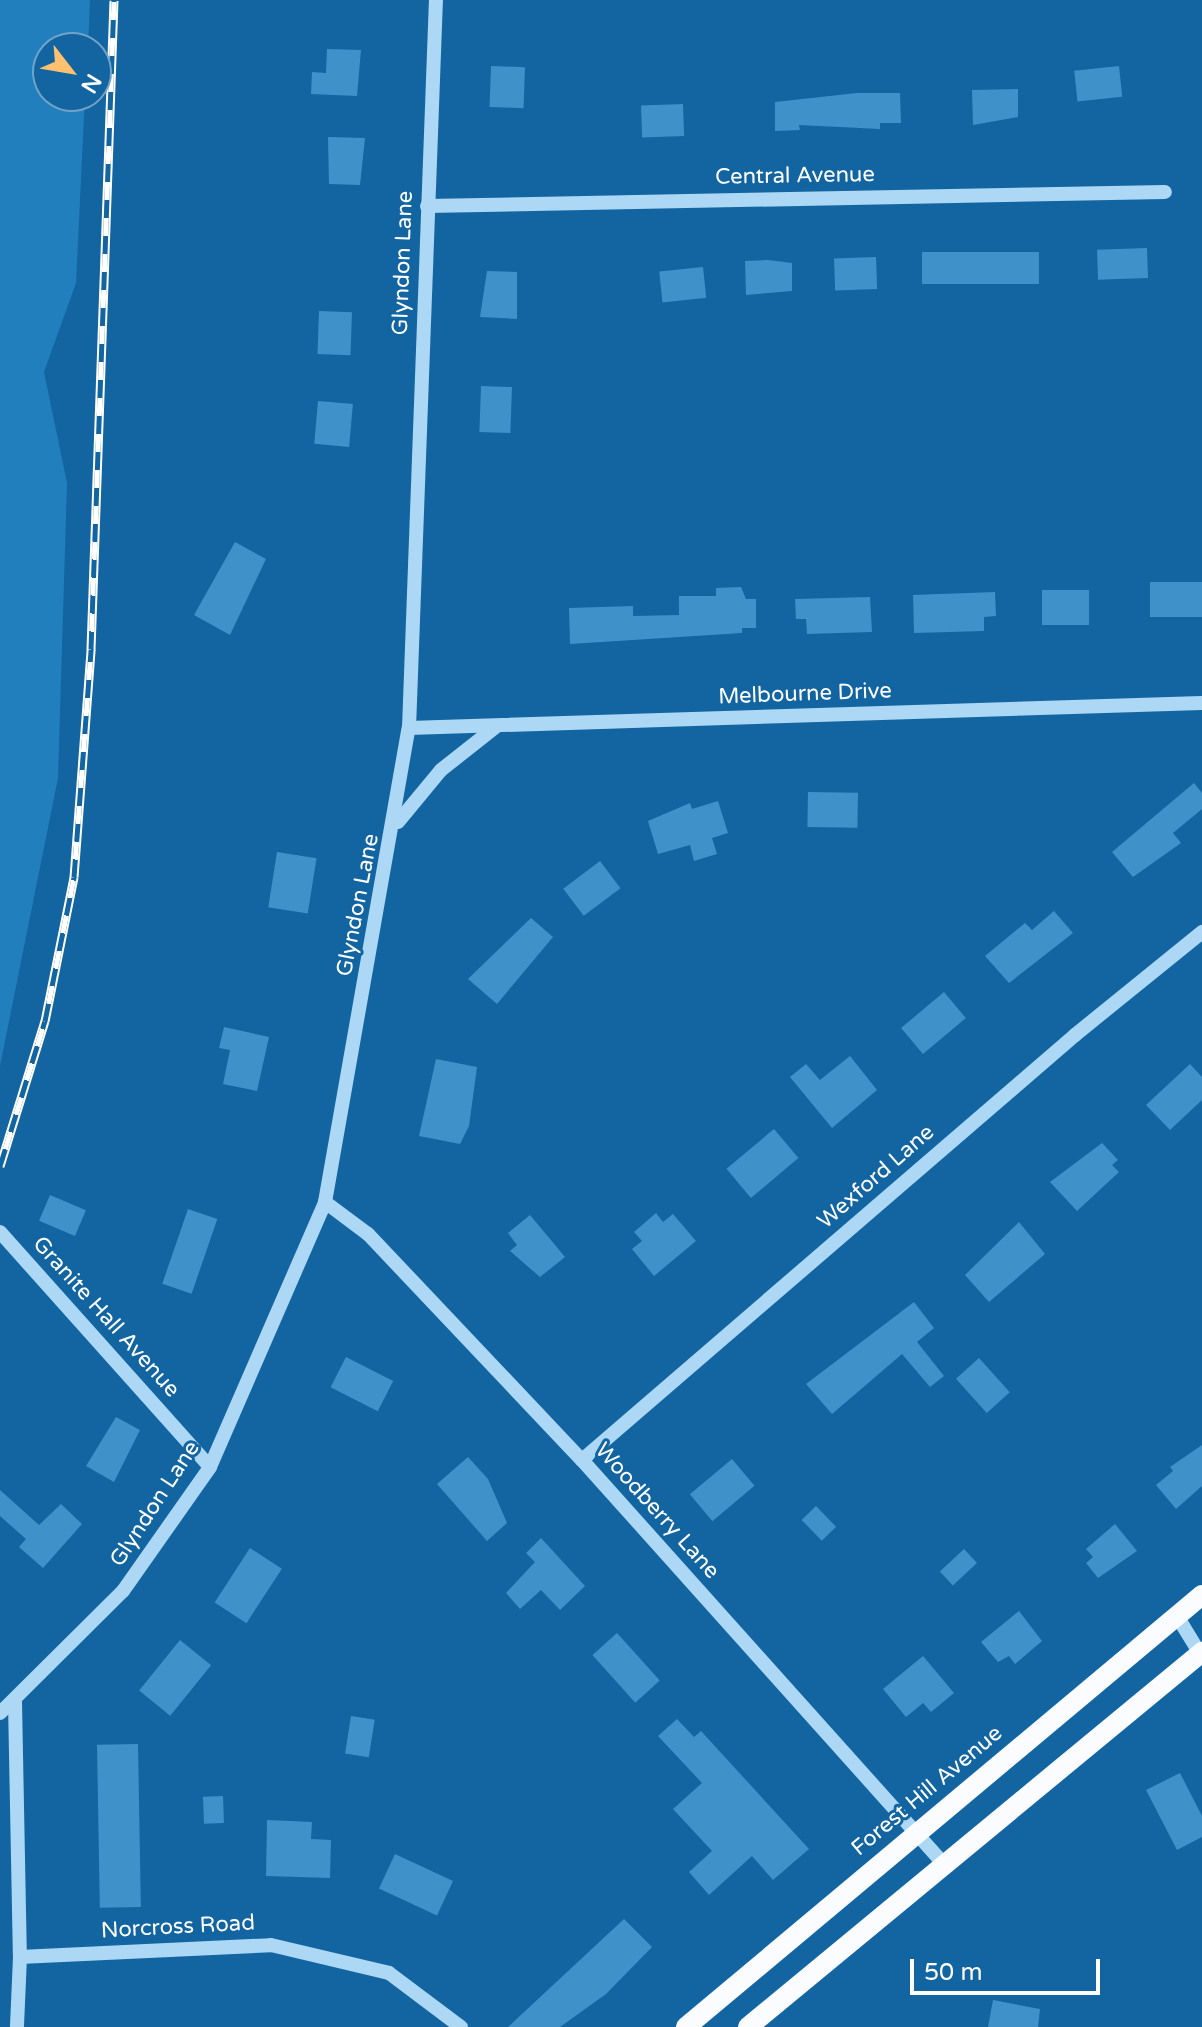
<!DOCTYPE html>
<html>
<head>
<meta charset="utf-8">
<style>
  body { margin:0 }
  #map { position:relative; width:1202px; height:2027px; overflow:hidden; background:#1265a1; font-family:"Varela Round",sans-serif }
  div>[style] { position:absolute }
  [style*='--x'] { left:calc(var(--x)*1px); top:calc(var(--y)*1px); width:calc(var(--w)*1px); rotate:calc(var(--a)*1deg) }
  .green>* { inset:0; background:#217fbe }
  .building>* { inset:0; background:#3f91c9; transform-origin:0 0 }
  .minor>* { height:14px; margin:-7px; padding:0 7px; transform-origin:7px; border-radius:7px; background:#acd7f5 }
  .major>* { height:20px; margin:-10px; padding:0 10px; transform-origin:10px; border-radius:10px; background:#fafcff }
  .rail>* { height:9px; margin-top:-4.5px; transform-origin:0; background:repeating-linear-gradient(90deg,#1265a1 0 18px,#fff 0 36px); box-sizing:border-box; border-block:2px solid #fff }
  span { translate:-50% -50%; white-space:nowrap; text-align:center; line-height:1.15; -webkit-text-stroke:6px #1265a1; paint-order:stroke }
  .street-label { font-size:22px; color:#fff }
  .north { position:absolute; left:32px; top:32px; width:80px; height:80px; box-sizing:border-box; background:#1265a1; border:2px solid #71a3c7; border-radius:50%; rotate:121deg; font-size:22px; font-weight:700; line-height:32px; text-align:center; color:#fff }
  .north::after { content:''; display:block; margin:auto; width:28px; height:36px; background:#ffc170; clip-path:polygon(50% 0,100% 100%,50% 72%,0 100%) }
  .scale { position:absolute; left:910px; top:1959px; width:190px; height:36px; box-sizing:border-box; border:4px solid #fff; border-top:0; padding-left:10px; font-size:24px; line-height:28px; white-space:nowrap; color:#fff; -webkit-text-stroke:6px #1265a1; paint-order:stroke }
</style>
</head>
<body>
<div id="map">
  <div class="green">
    <div style="clip-path:polygon(0 0,90px 0,88px 48px,48px 48px,48px 96px,85px 96px,76px 283px,44px 372px,67px 483px,58px 778px,0 1066px)"></div>
  </div>
  <div class="building">
    <div style="clip-path:polygon(327px 49px,361px 50px,357px 96px,311px 94px,312px 72px,326px 73px)"></div>
    <div style="left:491px;top:66px;width:34px;height:41px;rotate:2deg"></div>
    <div style="left:1119px;top:66px;width:31px;height:45px;rotate:84deg"></div>
    <div style="clip-path:polygon(1018px 89px,1018px 117px,973px 125px,972px 90px)"></div>
    <div style="clip-path:polygon(857px 93px,900px 93px,901px 123px,880px 123px,880px 129px,799px 125px,800px 130px,775px 131px,775px 102px)"></div>
    <div style="left:683px;top:104px;width:32px;height:42px;rotate:88deg"></div>
    <div style="clip-path:polygon(328px 137px,365px 138px,360px 185px,329px 184px)"></div>
    <div style="left:1147px;top:248px;width:30px;height:50px;rotate:88deg"></div>
    <div style="left:1039px;top:252px;width:32px;height:117px;rotate:90deg"></div>
    <div style="left:876px;top:257px;width:32px;height:42px;rotate:88deg"></div>
    <div style="clip-path:polygon(768px 260px,792px 263px,792px 291px,746px 295px,745px 261px)"></div>
    <div style="left:703px;top:267px;width:31px;height:44px;rotate:84deg"></div>
    <div style="clip-path:polygon(487px 271px,517px 272px,517px 319px,480px 317px)"></div>
    <div style="left:319px;top:311px;width:33px;height:43px;rotate:2deg"></div>
    <div style="left:481px;top:386px;width:31px;height:46px;rotate:2deg"></div>
    <div style="left:318px;top:401px;width:35px;height:43px;rotate:5deg"></div>
    <div style="clip-path:polygon(235px 542px,266px 559px,230px 635px,194px 615px)"></div>
    <div style="left:1202px;top:582px;width:35px;height:52px;rotate:90deg"></div>
    <div style="clip-path:polygon(741px 587px,746px 599px,756px 599px,756px 628px,742px 628px,742px 633px,570px 644px,569px 608px,633px 606px,633px 616px,679px 615px,679px 596px,716px 596px,716px 588px)"></div>
    <div style="left:1042px;top:590px;width:47px;height:35px"></div>
    <div style="clip-path:polygon(995px 592px,996px 616px,984px 617px,984px 631px,914px 633px,913px 595px)"></div>
    <div style="clip-path:polygon(870px 597px,872px 632px,807px 634px,806px 619px,796px 619px,795px 599px)"></div>
    <div style="clip-path:polygon(1194px 783px,1202px 793px,1202px 809px,1173px 833px,1181px 843px,1133px 877px,1112px 852px)"></div>
    <div style="left:808px;top:792px;width:50px;height:35px;rotate:1deg"></div>
    <div style="clip-path:polygon(718px 801px,728px 833px,712px 838px,717px 854px,694px 861px,690px 845px,658px 854px,648px 821px,690px 803px,692px 809px)"></div>
    <div style="left:277px;top:852px;width:40px;height:56px;rotate:9deg"></div>
    <div style="left:600px;top:861px;width:34px;height:46px;rotate:53deg"></div>
    <div style="clip-path:polygon(1054px 911px,1073px 933px,1009px 983px,985px 956px,1025px 923px,1032px 930px)"></div>
    <div style="clip-path:polygon(531px 918px,553px 937px,497px 1004px,468px 979px)"></div>
    <div style="left:944px;top:992px;width:34px;height:56px;rotate:50deg"></div>
    <div style="clip-path:polygon(224px 1027px,269px 1037px,257px 1091px,223px 1084px,230px 1050px,219px 1048px)"></div>
    <div style="clip-path:polygon(850px 1056px,877px 1090px,832px 1128px,790px 1077px,806px 1064px,820px 1080px)"></div>
    <div style="clip-path:polygon(436px 1059px,477px 1067px,469px 1126px,460px 1144px,419px 1136px)"></div>
    <div style="clip-path:polygon(1190px 1064px,1202px 1077px,1202px 1100px,1170px 1130px,1146px 1105px)"></div>
    <div style="left:774px;top:1129px;width:38px;height:62px;rotate:50deg"></div>
    <div style="clip-path:polygon(1102px 1143px,1118px 1160px,1112px 1165px,1119px 1172px,1077px 1211px,1050px 1182px)"></div>
    <div style="left:50px;top:1195px;width:39px;height:28px;rotate:23deg"></div>
    <div style="left:188px;top:1209px;width:31px;height:79px;rotate:19deg"></div>
    <div style="clip-path:polygon(656px 1213px,663px 1222px,673px 1214px,696px 1241px,654px 1276px,632px 1249px,642px 1241px,634px 1232px)"></div>
    <div style="clip-path:polygon(530px 1215px,565px 1257px,540px 1277px,510px 1251px,517px 1245px,508px 1233px)"></div>
    <div style="clip-path:polygon(1019px 1222px,1045px 1254px,989px 1302px,965px 1275px)"></div>
    <div style="clip-path:polygon(914px 1302px,934px 1328px,917px 1342px,944px 1376px,930px 1387px,902px 1354px,832px 1414px,806px 1384px)"></div>
    <div style="left:346px;top:1357px;width:53px;height:34px;rotate:27deg"></div>
    <div style="left:979px;top:1358px;width:46px;height:31px;rotate:48deg"></div>
    <div style="clip-path:polygon(116px 1417px,140px 1430px,114px 1482px,86px 1466px)"></div>
    <div style="clip-path:polygon(1202px 1445px,1202px 1486px,1176px 1509px,1156px 1485px,1173px 1471px,1170px 1467px)"></div>
    <div style="clip-path:polygon(468px 1457px,488px 1479px,507px 1523px,487px 1541px,437px 1484px)"></div>
    <div style="left:732px;top:1459px;width:35px;height:55px;rotate:50deg"></div>
    <div style="clip-path:polygon(0 1490px,39px 1525px,61px 1504px,82px 1524px,43px 1568px,19px 1547px,26px 1539px,0 1516px)"></div>
    <div style="left:816px;top:1506px;width:29px;height:20px;rotate:46deg"></div>
    <div style="clip-path:polygon(1115px 1524px,1137px 1551px,1098px 1578px,1086px 1563px,1093px 1557px,1086px 1549px)"></div>
    <div style="clip-path:polygon(541px 1538px,585px 1586px,560px 1610px,541px 1590px,520px 1609px,506px 1593px,535px 1562px,526px 1553px)"></div>
    <div style="left:250px;top:1548px;width:38px;height:65px;rotate:33deg"></div>
    <div style="left:964px;top:1549px;width:19px;height:33px;rotate:47deg"></div>
    <div style="clip-path:polygon(1019px 1611px,1042px 1641px,1015px 1664px,1009px 1656px,998px 1662px,981px 1642px)"></div>
    <div style="left:617px;top:1633px;width:64px;height:33px;rotate:48deg"></div>
    <div style="left:180px;top:1640px;width:40px;height:65px;rotate:39deg"></div>
    <div style="clip-path:polygon(923px 1656px,954px 1693px,931px 1712px,923px 1703px,906px 1717px,883px 1689px)"></div>
    <div style="left:351px;top:1716px;width:24px;height:38px;rotate:9deg"></div>
    <div style="clip-path:polygon(677px 1719px,694px 1737px,701px 1731px,809px 1849px,773px 1880px,752px 1856px,709px 1895px,689px 1872px,712px 1851px,673px 1809px,702px 1783px,658px 1736px)"></div>
    <div style="left:138px;top:1744px;width:163px;height:41px;rotate:89deg"></div>
    <div style="clip-path:polygon(1180px 1773px,1202px 1816px,1202px 1837px,1177px 1850px,1146px 1790px)"></div>
    <div style="left:223px;top:1796px;width:27px;height:20px;rotate:88deg"></div>
    <div style="clip-path:polygon(267px 1820px,312px 1822px,311px 1839px,331px 1840px,330px 1878px,266px 1876px)"></div>
    <div style="left:395px;top:1854px;width:64px;height:38px;rotate:25deg"></div>
    <div style="clip-path:polygon(624px 1919px,652px 1947px,606px 1994px,560px 2027px,508px 2027px)"></div>
    <div style="clip-path:polygon(993px 2000px,1040px 2009px,1038px 2027px,988px 2027px)"></div>
  </div>
  <div class="minor">
    <div style="--x:427;--y:206;--w:738;--a:-1.09"></div>
    <div style="--x:409;--y:728;--w:793;--a:-1.81"></div>
    <div style="--x:398;--y:822;--w:67;--a:-50.4"></div>
    <div style="--x:441;--y:770;--w:71;--a:-38.2"></div>
    <div style="--x:325;--y:1202;--w:54;--a:36.7"></div>
    <div style="--x:368;--y:1234;--w:311;--a:46.6"></div>
    <div style="--x:582;--y:1460;--w:541;--a:48.15"></div>
    <div style="--x:0;--y:1232;--w:315;--a:48.2"></div>
    <div style="--x:582;--y:1460;--w:651;--a:-40.76"></div>
    <div style="--x:1075;--y:1035;--w:164;--a:-39"></div>
    <div style="--x:1177;--y:1616;--w:48;--a:58.6"></div>
    <div style="--x:15;--y:1702;--w:255;--a:88.9"></div>
    <div style="--x:20;--y:1957;--w:70;--a:92.5"></div>
    <div style="--x:0;--y:1713;--w:173;--a:-44.8"></div>
    <div style="--x:123;--y:1591;--w:151;--a:-54.9"></div>
    <div style="--x:210;--y:1467;--w:289;--a:-66.5"></div>
    <div style="--x:325;--y:1202;--w:481;--a:-80"></div>
    <div style="--x:409;--y:728;--w:729;--a:-87.88"></div>
    <div style="--x:20;--y:1957;--w:251;--a:-2.7"></div>
    <div style="--x:271;--y:1945;--w:121;--a:13.3"></div>
    <div style="--x:389;--y:1973;--w:90;--a:36.9"></div>
  </div>
  <div class="major">
    <div style="--x:686;--y:2027;--w:673;--a:-39.94"></div>
    <div style="--x:748;--y:2027;--w:589;--a:-39.56"></div>
  </div>
  <div class="rail">
    <div style="--x:0;--y:1166;--w:152;--a:-72.8"></div>
    <div style="--x:45;--y:1021;--w:147;--a:-78.6"></div>
    <div style="--x:74;--y:877;--w:229;--a:-85.7"></div>
    <div style="--x:91;--y:649;--w:649;--a:-87.97"></div>
  </div>
  <div class="street-label">
    <span style="left:795px;top:176px;rotate:-1deg">Central Avenue</span>
    <span style="left:403px;top:263px;rotate:-88deg">Glyndon Lane</span>
    <span style="left:805px;top:694px;rotate:-2deg">Melbourne Drive</span>
    <span style="left:358px;top:905px;rotate:-79deg">Glyndon Lane</span>
    <span style="left:876px;top:1177px;rotate:-41deg">Wexford Lane</span>
    <span style="left:106px;top:1317px;rotate:48deg">Granite Hall Avenue</span>
    <span style="left:155px;top:1504px;rotate:-57deg">Glyndon Lane</span>
    <span style="left:657px;top:1511px;rotate:48deg">Woodberry Lane</span>
    <span style="left:927px;top:1791px;rotate:-40deg">Forest Hill Avenue</span>
    <span style="left:178px;top:1927px;rotate:-3deg">Norcross Road</span>
  </div>
  <div class="north">N</div>
  <div class="scale">50 m</div>
</div>
</body>
</html>
